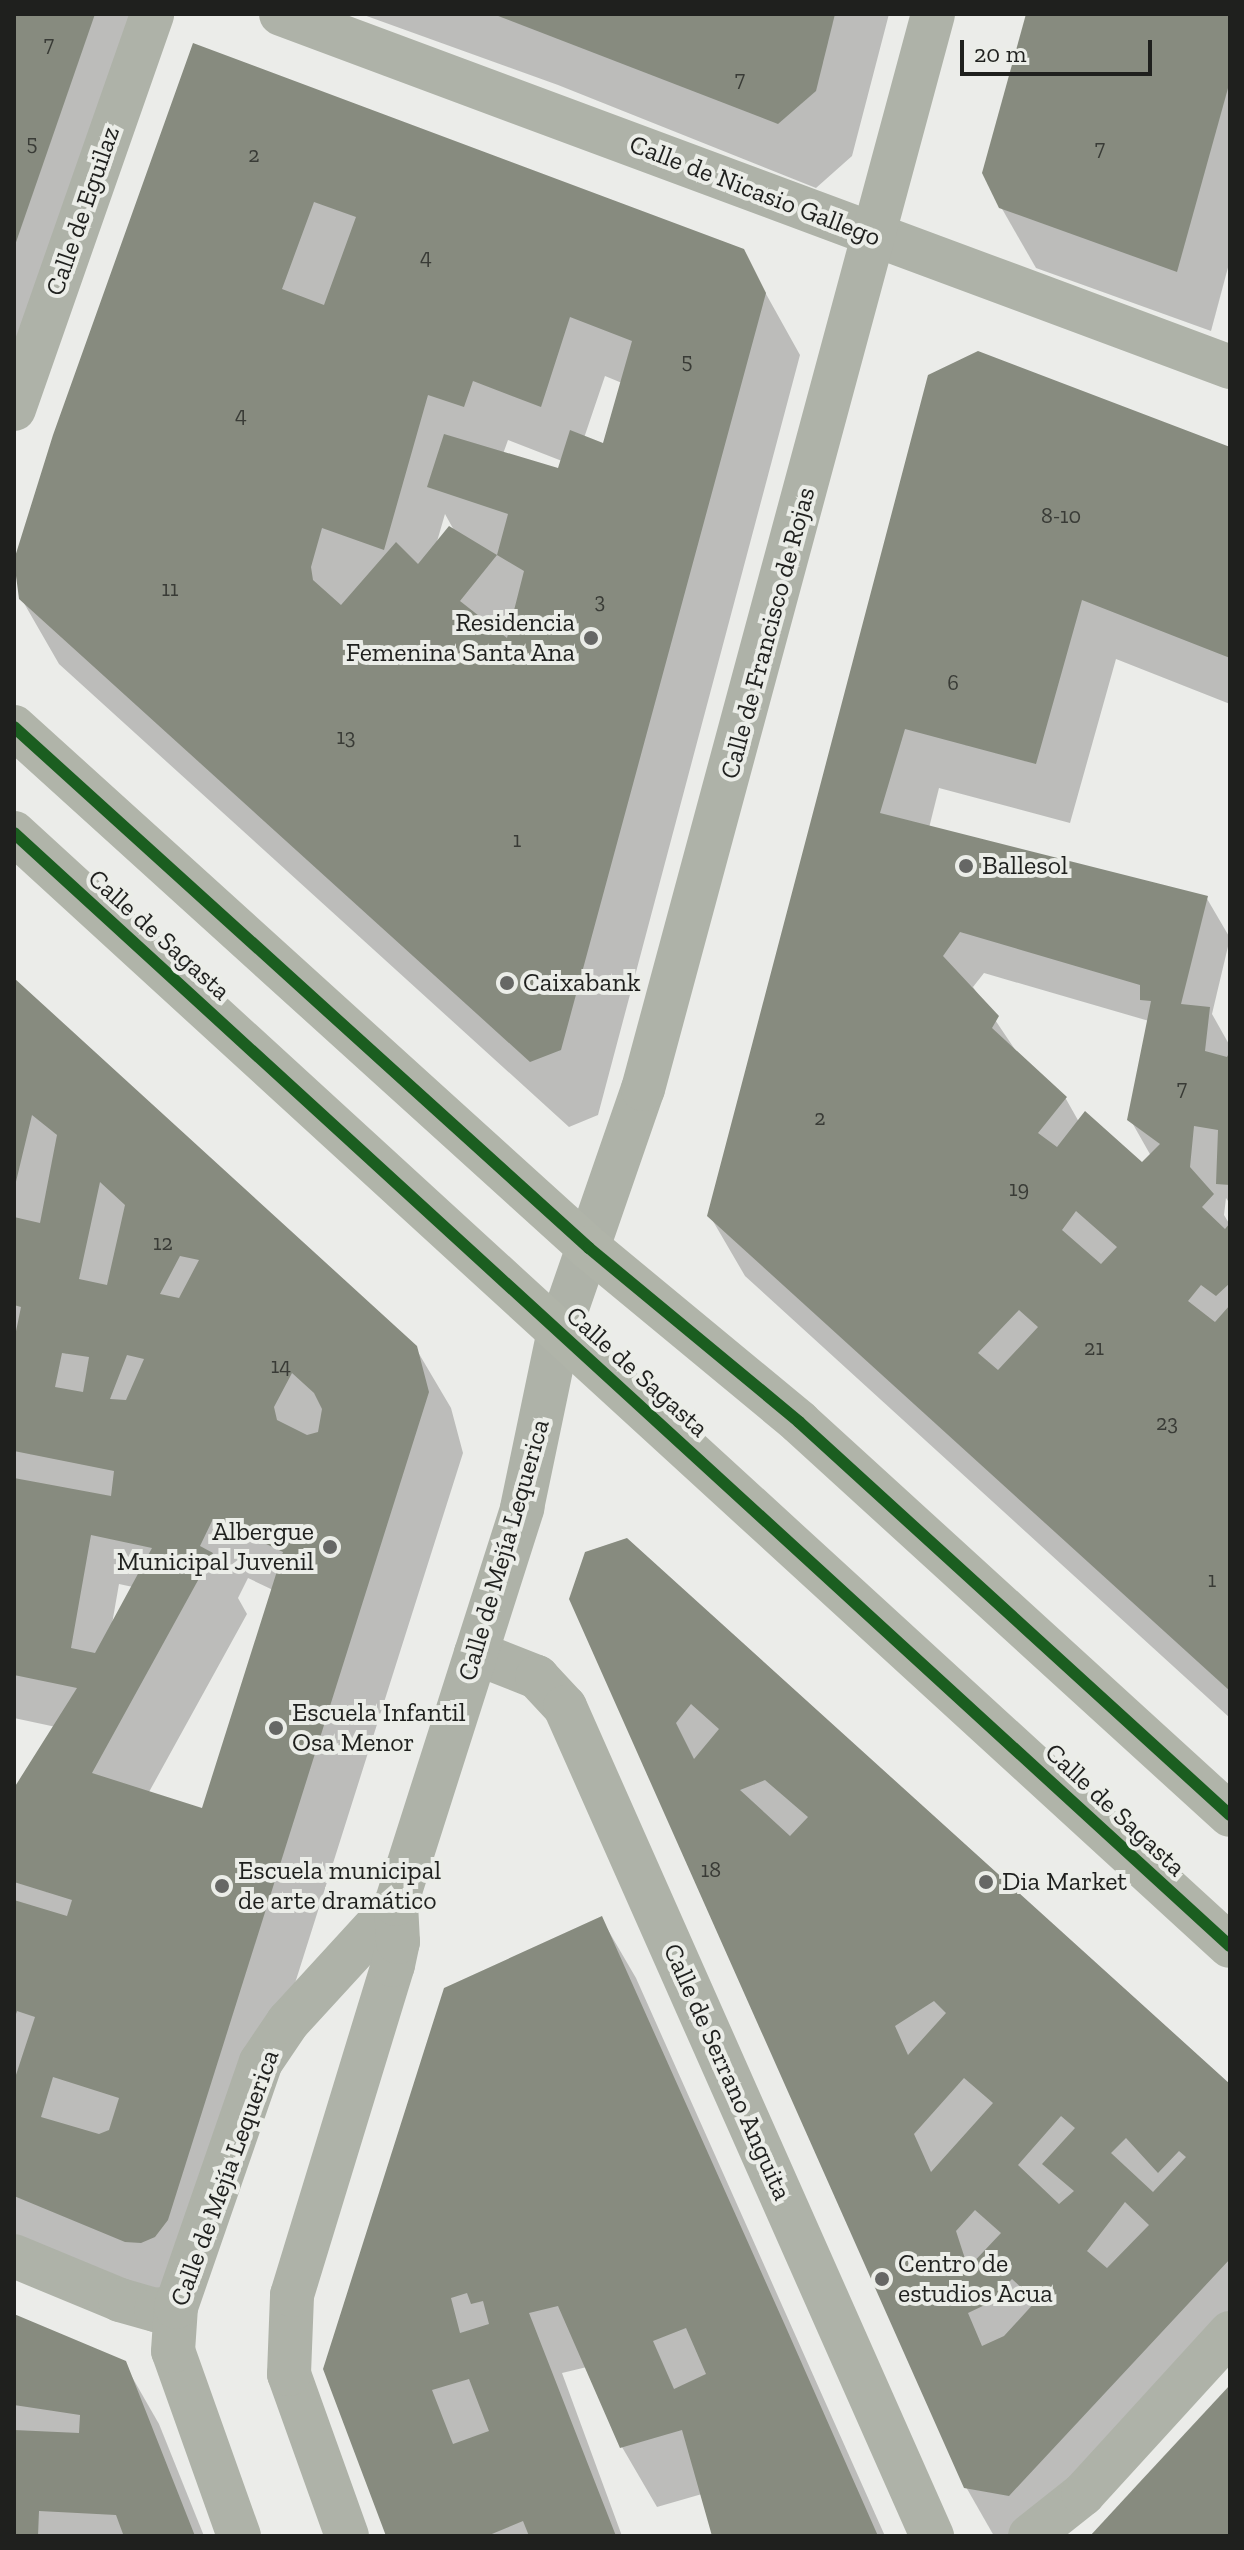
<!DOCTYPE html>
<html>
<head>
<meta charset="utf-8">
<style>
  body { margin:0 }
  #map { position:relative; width:1244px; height:2550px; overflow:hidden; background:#ebece9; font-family:"Zilla Slab",serif }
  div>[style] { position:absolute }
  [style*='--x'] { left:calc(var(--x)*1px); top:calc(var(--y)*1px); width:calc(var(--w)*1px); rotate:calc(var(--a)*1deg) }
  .shadow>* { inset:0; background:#0003 }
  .building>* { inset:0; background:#878b7f }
  .minor>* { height:44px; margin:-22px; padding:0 22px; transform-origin:22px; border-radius:22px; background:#aeb2a8 }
  .major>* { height:44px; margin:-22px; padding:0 22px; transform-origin:22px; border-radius:22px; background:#b0b4a9 }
  .cycleway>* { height:12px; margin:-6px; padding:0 6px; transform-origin:6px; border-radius:6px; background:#1b5e20 }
  .dots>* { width:22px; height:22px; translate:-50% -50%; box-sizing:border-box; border:4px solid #ebede8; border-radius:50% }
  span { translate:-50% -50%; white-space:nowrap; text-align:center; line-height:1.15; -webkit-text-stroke:8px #ebede8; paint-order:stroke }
  .number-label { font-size:22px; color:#393b36 }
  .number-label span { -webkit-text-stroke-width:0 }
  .street-label { font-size:26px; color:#1f201e }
  .poi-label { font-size:26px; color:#1f201e }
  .right { translate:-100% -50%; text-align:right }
  .left { translate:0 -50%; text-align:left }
  .frame { position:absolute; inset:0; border:16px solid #1f201e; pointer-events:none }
  .scale { position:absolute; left:960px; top:40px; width:192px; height:36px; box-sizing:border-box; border:4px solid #1f201e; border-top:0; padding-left:10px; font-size:24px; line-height:28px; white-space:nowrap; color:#1f201e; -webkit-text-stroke:6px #ebede8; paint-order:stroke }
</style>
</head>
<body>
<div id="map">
  <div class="shadow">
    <div style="clip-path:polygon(14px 14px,148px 14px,14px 411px)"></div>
    <div style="clip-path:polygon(361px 14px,889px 14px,852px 156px,816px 188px,558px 85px)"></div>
    <div style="clip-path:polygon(1028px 14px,1230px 14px,1230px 260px,1211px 331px,1036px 268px,1001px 207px)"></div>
    <div style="clip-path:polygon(evenodd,194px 46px,742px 251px,800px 355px,598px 1115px,569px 1127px,59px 664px,21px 598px,14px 566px,55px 436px,194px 46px,605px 376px,622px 383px,605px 445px,584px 438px,605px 376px,194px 46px,508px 440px,562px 461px,560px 470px,503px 454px,508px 440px,194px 46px,445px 514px,455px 532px,436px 545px,445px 514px)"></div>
    <div style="clip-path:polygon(evenodd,930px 377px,1230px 448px,1230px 704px,1116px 659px,1070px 823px,939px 788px,929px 828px,1206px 897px,1230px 938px,1212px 1014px,1230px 1046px,1230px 1204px,1226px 1198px,1224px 1215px,1230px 1225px,1230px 1718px,745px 1276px,710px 1216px,930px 377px,984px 973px,1149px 1021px,1130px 1119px,1151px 1156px,1143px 1165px,1079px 1122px,1066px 1099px,1020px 1057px,973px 987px,984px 973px)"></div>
    <div style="clip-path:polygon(evenodd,14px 981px,415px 1347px,451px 1408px,463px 1453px,201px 2280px,167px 2303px,14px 2240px,14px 1795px,56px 1727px,14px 1718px,14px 981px,248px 1578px,273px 1590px,203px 1810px,149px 1792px,247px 1614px,238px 1598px,248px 1578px,14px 981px,119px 1584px,133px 1587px,112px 1624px,119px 1584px)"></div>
    <div style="clip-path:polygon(571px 1599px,1230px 2086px,1230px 2356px,1063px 2536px,994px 2536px,966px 2487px)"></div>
    <div style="clip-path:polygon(601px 1918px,636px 1978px,885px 2536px,714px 2536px,702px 2494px,657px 2507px,622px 2447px,587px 2367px,562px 2373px,622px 2536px,388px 2536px,325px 2369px)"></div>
    <div style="clip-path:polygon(14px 2317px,124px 2363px,159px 2424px,204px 2536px,14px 2536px)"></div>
  </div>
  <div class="building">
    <div style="clip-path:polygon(14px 14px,95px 14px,14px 248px)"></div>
    <div style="clip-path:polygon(493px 14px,835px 14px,816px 91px,778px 124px)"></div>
    <div style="clip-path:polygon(1026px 14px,1230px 14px,1230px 81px,1177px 272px,999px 208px,982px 173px)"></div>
    <div style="clip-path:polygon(evenodd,193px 43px,744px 249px,766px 293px,561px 1050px,530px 1062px,19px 599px,14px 560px,53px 435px,193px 43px,314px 202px,356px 217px,324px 305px,282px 289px,314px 202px,193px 43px,570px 317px,632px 341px,603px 443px,570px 430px,558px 468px,444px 434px,427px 487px,508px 514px,497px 555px,524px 571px,507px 638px,460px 601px,497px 555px,449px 526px,418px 564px,396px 542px,341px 605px,313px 580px,311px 567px,322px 528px,384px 550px,428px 395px,464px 407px,473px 381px,541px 407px,570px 317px)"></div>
    <div style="clip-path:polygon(evenodd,978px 351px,1230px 447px,1230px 658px,1082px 600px,1036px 764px,905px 729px,880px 813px,1208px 896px,1181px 1004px,1210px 1007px,1205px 1051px,1227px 1057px,1230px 1051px,1230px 1185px,1216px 1184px,1218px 1130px,1194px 1126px,1190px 1167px,1214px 1194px,1202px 1207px,1225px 1229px,1230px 1223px,1230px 1283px,1216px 1296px,1201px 1285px,1188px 1301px,1215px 1322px,1230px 1305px,1230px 1691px,707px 1216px,928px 375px,978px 351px,960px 932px,1140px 985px,1140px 1000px,1151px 1001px,1127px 1120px,1160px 1144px,1142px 1162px,1085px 1111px,1057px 1147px,1038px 1133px,1067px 1097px,992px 1028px,999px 1016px,943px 956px,960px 932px,978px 351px,1076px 1211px,1117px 1247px,1101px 1264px,1062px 1230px,1076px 1211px,978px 351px,1019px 1310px,1038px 1327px,998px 1370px,978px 1353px,1019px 1310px)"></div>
    <div style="clip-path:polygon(evenodd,14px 978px,417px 1346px,429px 1392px,168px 2220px,155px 2237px,141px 2243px,125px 2242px,14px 2196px,14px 2081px,35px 2017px,17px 2011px,14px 2020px,14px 1900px,67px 1916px,72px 1900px,14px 1882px,14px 1788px,77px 1688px,14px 1675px,14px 1478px,111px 1496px,114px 1471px,14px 1451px,14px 1341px,21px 1307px,14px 1305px,14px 1217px,40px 1223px,57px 1135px,32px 1115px,14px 1190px,14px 978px,100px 1182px,125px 1205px,107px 1285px,79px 1279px,100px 1182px,14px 978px,180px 1256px,199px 1260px,179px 1298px,160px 1294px,180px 1256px,14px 978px,62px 1353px,89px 1357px,83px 1392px,55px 1387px,62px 1353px,14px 978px,127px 1355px,144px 1359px,126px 1400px,110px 1399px,127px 1355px,14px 978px,292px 1373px,314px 1393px,322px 1409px,318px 1432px,307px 1435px,277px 1420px,274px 1407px,292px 1373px,14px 978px,213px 1519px,283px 1552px,202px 1808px,92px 1773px,213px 1553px,200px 1546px,213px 1519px,14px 978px,91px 1535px,152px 1548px,95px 1653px,71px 1648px,91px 1535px,14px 978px,53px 2077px,119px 2098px,109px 2130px,99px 2134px,41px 2117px,53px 2077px)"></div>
    <div style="clip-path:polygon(evenodd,627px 1538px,1230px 2084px,1230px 2259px,1009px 2496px,964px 2488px,569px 1599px,585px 1552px,627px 1538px,691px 1704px,719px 1729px,694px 1759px,676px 1723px,691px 1704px,627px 1538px,765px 1780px,808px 1817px,790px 1836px,740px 1790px,765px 1780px,627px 1538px,934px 2001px,946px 2013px,908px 2055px,895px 2026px,934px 2001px,627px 1538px,964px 2078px,993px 2103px,931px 2172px,914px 2134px,964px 2078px,627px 1538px,1061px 2116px,1075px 2128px,1042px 2164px,1074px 2191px,1059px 2204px,1018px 2165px,1061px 2116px,627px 1538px,1126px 2138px,1158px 2173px,1179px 2151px,1186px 2157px,1153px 2192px,1111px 2153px,1126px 2138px,627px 1538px,1125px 2202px,1149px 2225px,1107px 2268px,1087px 2251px,1125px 2202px,627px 1538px,975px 2210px,1001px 2233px,968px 2268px,956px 2231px,975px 2210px,627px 1538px,1012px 2279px,1036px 2301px,1004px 2336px,982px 2346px,968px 2313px,989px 2303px,1012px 2279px)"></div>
    <div style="clip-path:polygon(evenodd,602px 1916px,784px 2323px,878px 2536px,712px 2536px,682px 2430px,620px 2448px,558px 2306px,529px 2313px,616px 2536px,529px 2536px,523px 2521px,487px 2536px,386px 2536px,323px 2369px,444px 1988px,602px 1916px,467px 2293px,471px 2304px,483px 2301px,489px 2324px,460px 2333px,451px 2298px,467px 2293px,602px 1916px,686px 2328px,706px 2374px,674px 2389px,653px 2341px,686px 2328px,602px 1916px,469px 2379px,489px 2431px,453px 2444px,432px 2390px,469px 2379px)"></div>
    <div style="clip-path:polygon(14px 2314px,126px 2361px,195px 2536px,92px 2536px,123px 2534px,116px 2515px,39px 2511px,38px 2536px,14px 2536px,14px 2430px,79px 2433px,80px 2415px,14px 2405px)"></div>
    <div style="clip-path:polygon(1230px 2385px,1230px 2536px,1090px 2536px,1138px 2484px)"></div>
  </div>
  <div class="minor">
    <div style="--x:281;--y:14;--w:1013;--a:20.4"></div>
    <div style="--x:14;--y:409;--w:418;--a:-70.7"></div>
    <div style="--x:476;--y:1653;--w:66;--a:21.5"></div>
    <div style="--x:537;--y:1677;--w:41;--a:47"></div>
    <div style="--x:565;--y:1707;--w:907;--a:66.12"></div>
    <div style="--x:14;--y:2256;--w:115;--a:22.5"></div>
    <div style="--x:120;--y:2300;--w:37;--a:16"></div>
    <div style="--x:156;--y:2310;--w:20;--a:-9"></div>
    <div style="--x:239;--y:2536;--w:196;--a:-109.6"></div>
    <div style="--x:173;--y:2351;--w:44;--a:-86.1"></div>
    <div style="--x:176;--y:2307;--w:259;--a:-70.9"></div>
    <div style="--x:261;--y:2062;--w:48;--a:-56"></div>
    <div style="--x:288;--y:2022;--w:160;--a:-47.5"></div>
    <div style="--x:347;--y:2536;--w:172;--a:-109.7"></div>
    <div style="--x:289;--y:2374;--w:79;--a:-87.8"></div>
    <div style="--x:292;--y:2295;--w:345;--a:-73"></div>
    <div style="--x:393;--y:1965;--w:24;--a:-78"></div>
    <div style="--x:398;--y:1942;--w:38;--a:-93"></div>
    <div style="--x:396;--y:1904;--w:416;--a:-72.3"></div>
    <div style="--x:522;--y:1508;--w:181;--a:-78.2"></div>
    <div style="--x:559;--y:1331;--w:256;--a:-70.9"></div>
    <div style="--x:643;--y:1089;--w:1113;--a:-74.9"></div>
    <div style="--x:1030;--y:2536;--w:68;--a:-38.4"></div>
    <div style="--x:1083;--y:2494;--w:218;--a:-47.6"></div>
  </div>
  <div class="major">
    <div style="--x:14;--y:727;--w:776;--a:42.18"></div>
    <div style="--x:589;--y:1248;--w:273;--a:39.6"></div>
    <div style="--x:799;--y:1422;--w:583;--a:42.36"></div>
    <div style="--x:14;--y:833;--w:1648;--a:42.47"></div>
  </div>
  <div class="cycleway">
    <div style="--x:14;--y:727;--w:776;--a:42.18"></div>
    <div style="--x:589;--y:1248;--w:273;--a:39.6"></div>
    <div style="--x:799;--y:1422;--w:583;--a:42.36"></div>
    <div style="--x:14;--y:833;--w:1648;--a:42.47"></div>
  </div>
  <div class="dots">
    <div style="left:591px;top:638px;background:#666765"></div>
    <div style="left:966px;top:866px;background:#666765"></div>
    <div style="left:507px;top:983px;background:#666765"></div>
    <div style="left:330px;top:1547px;background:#666765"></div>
    <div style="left:276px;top:1728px;background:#666765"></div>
    <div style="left:986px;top:1882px;background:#666765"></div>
    <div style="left:222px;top:1886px;background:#666765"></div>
    <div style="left:882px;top:2279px;background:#666765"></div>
  </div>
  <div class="number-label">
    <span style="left:49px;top:44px">7</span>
    <span style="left:740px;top:79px">7</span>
    <span style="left:32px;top:143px">5</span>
    <span style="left:1100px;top:148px">7</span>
    <span style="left:254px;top:155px">2</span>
    <span style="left:426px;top:257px">4</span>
    <span style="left:687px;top:361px">5</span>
    <span style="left:241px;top:415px">4</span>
    <span style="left:1061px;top:516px">8-10</span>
    <span style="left:170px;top:589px">11</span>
    <span style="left:600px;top:601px">3</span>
    <span style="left:953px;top:683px">6</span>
    <span style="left:346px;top:737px">13</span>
    <span style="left:517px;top:840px">1</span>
    <span style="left:1182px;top:1088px">7</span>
    <span style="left:820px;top:1118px">2</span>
    <span style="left:1019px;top:1189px">19</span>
    <span style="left:163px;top:1243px">12</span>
    <span style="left:1094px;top:1348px">21</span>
    <span style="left:281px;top:1366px">14</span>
    <span style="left:1167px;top:1423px">23</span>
    <span style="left:1212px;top:1580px">1</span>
    <span style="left:711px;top:1870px">18</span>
  </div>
  <div class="street-label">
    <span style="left:755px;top:191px;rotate:21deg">Calle de Nicasio Gallego</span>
    <span style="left:83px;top:211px;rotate:-71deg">Calle de Eguilaz</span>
    <span style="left:768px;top:633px;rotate:-75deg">Calle de Francisco de Rojas</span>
    <span style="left:159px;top:935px;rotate:42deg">Calle de Sagasta</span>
    <span style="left:637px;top:1372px;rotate:42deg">Calle de Sagasta</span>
    <span style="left:504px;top:1550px;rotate:-74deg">Calle de Mejía Lequerica</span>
    <span style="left:1115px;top:1810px;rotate:43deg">Calle de Sagasta</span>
    <span style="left:727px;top:2072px;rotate:66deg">Calle de Serrano Anguita</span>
    <span style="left:225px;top:2178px;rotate:-70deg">Calle de Mejía Lequerica</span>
  </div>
  <div class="poi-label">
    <span class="right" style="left:575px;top:638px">Residencia<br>Femenina Santa Ana</span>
    <span class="left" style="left:982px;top:866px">Ballesol</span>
    <span class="left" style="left:523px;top:983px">Caixabank</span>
    <span class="right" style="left:314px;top:1547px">Albergue<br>Municipal Juvenil</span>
    <span class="left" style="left:292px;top:1728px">Escuela Infantil<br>Osa Menor</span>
    <span class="left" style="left:238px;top:1886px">Escuela municipal<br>de arte dramático</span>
    <span class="left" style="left:1002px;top:1882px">Dia Market</span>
    <span class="left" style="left:898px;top:2279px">Centro de<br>estudios Acua</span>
  </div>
  <div class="frame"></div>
  <div class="scale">20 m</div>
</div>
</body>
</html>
